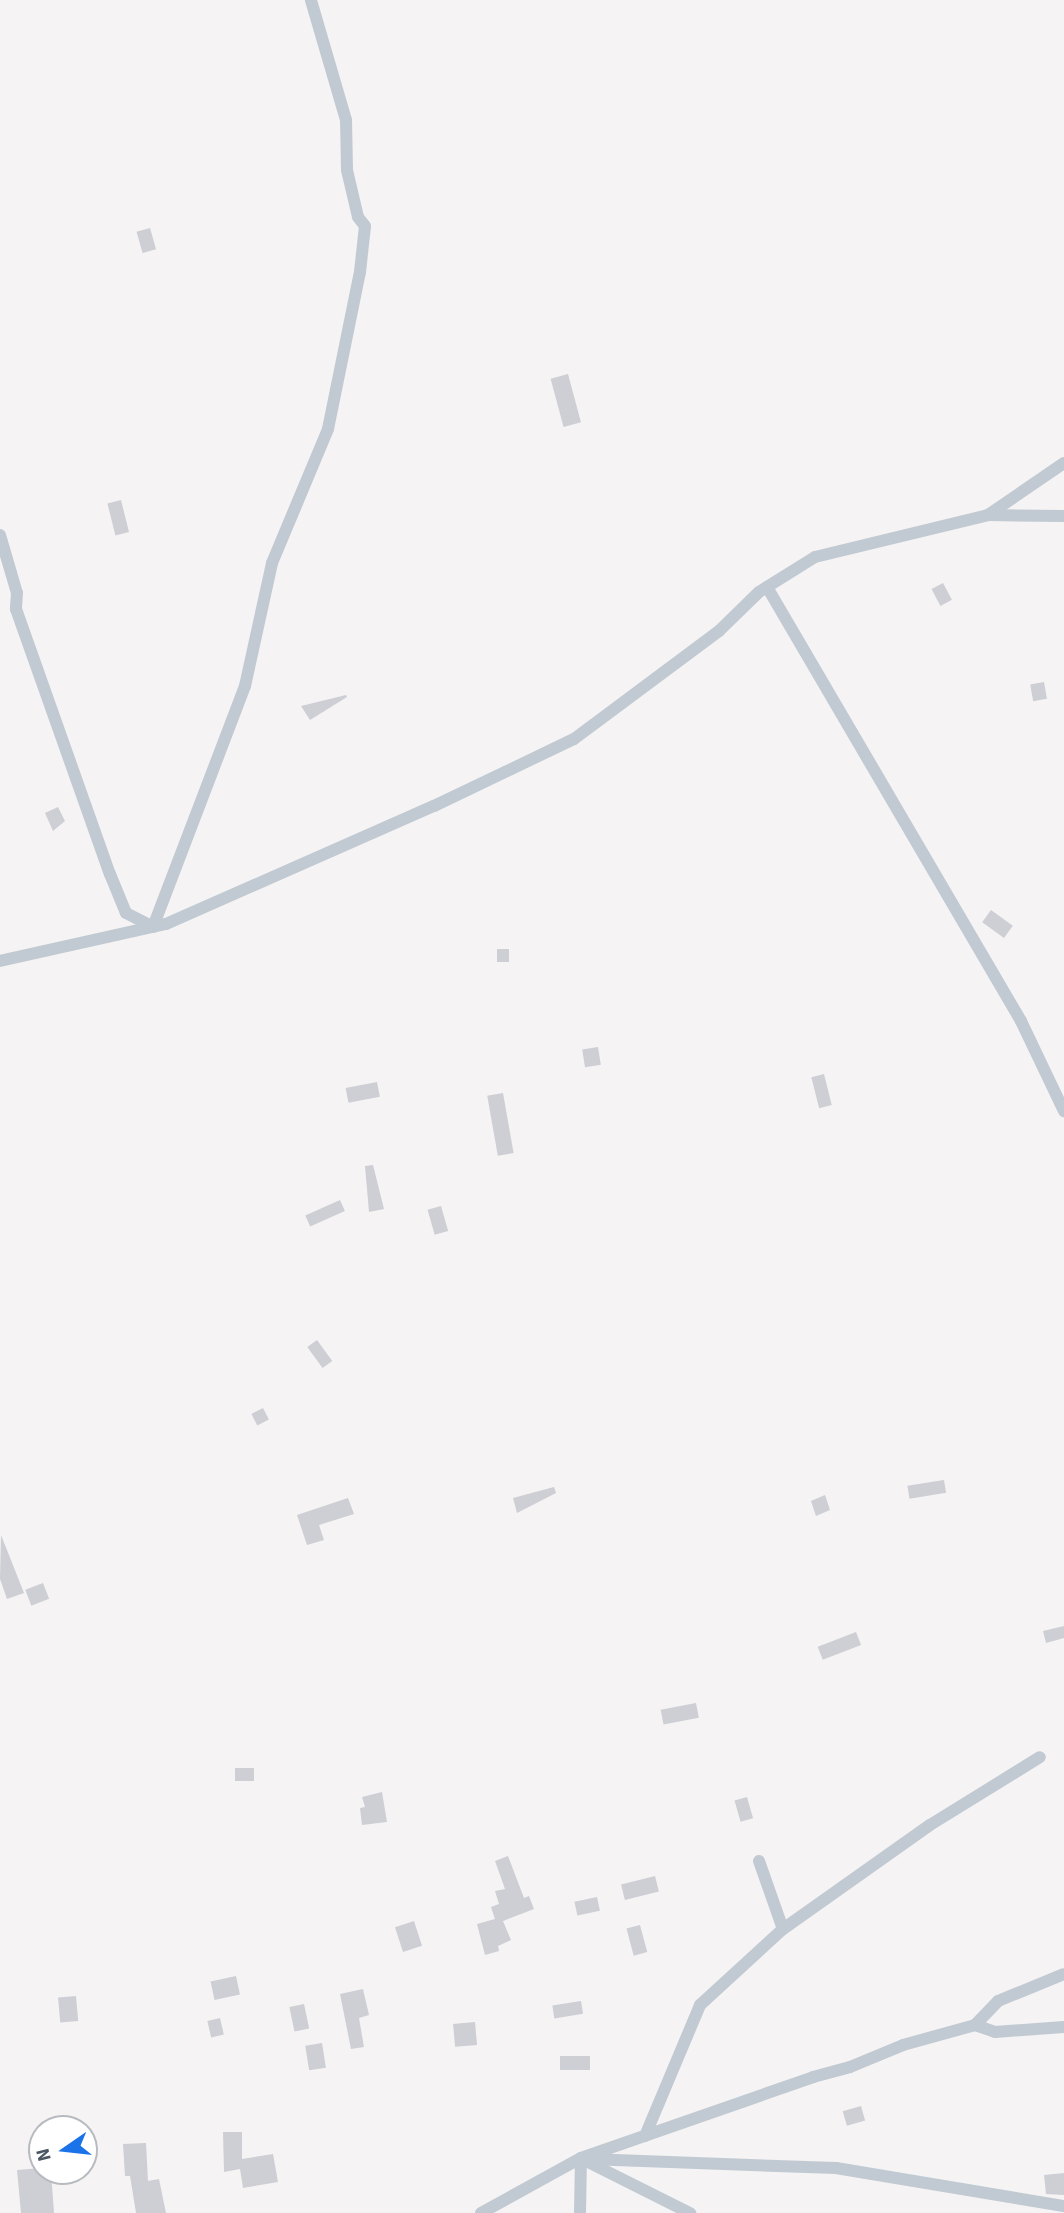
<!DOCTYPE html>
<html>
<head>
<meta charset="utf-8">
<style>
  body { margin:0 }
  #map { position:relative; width:1064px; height:2213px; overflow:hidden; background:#f5f3f3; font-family:"Source Sans 3",sans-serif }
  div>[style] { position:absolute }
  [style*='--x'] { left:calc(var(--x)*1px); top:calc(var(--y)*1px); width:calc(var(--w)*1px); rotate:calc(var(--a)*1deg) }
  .building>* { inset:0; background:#cdcfd5; transform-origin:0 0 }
  .street>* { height:12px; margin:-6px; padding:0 6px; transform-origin:6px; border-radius:6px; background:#c1cad2 }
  span { translate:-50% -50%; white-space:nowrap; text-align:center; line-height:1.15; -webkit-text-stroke:5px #fff; paint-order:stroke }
  .north { position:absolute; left:28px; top:2115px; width:70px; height:70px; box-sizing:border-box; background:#fff; border:2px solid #b7bbc0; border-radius:50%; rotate:256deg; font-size:19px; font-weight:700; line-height:28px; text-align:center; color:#4a5661 }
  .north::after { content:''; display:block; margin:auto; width:24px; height:32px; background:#1a73e8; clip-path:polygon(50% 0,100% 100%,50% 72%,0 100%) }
</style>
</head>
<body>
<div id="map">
  <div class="building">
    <div style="left:150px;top:228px;width:22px;height:14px;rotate:74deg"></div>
    <div style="left:568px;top:374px;width:50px;height:18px;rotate:75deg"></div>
    <div style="left:121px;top:500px;width:33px;height:14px;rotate:76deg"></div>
    <div style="left:943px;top:583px;width:19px;height:13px;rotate:62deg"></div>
    <div style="left:1044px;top:682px;width:17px;height:14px;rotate:80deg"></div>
    <div style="clip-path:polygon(346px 695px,347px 697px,310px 720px,301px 706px)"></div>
    <div style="clip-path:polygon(58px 807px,65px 821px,53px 831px,45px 813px)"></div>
    <div style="left:991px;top:910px;width:27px;height:15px;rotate:36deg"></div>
    <div style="left:497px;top:949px;width:12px;height:13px"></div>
    <div style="left:598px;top:1047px;width:18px;height:16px;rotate:81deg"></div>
    <div style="left:824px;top:1074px;width:32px;height:13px;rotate:76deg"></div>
    <div style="left:377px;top:1082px;width:15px;height:32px;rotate:79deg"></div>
    <div style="left:503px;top:1093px;width:61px;height:16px;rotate:80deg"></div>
    <div style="clip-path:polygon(373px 1165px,384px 1209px,369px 1212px,365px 1166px)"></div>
    <div style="left:340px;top:1200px;width:12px;height:38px;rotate:66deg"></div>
    <div style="left:441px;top:1206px;width:26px;height:14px;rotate:74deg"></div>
    <div style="left:317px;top:1340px;width:26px;height:12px;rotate:54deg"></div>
    <div style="left:263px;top:1408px;width:13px;height:13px;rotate:63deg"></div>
    <div style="left:944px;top:1480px;width:13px;height:37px;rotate:81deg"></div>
    <div style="clip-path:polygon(554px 1487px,556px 1493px,517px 1513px,513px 1498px)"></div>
    <div style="clip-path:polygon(825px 1495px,830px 1510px,816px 1516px,811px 1501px)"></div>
    <div style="clip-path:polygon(348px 1498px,354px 1514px,319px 1525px,324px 1540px,307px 1545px,297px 1515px)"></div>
    <div style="clip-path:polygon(1px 1535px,24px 1593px,7px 1599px,0 1579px)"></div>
    <div style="left:43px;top:1583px;width:17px;height:19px;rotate:69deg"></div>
    <div style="clip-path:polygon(1064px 1626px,1064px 1638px,1046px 1643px,1043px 1631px)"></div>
    <div style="left:856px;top:1632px;width:14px;height:41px;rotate:69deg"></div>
    <div style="left:696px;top:1703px;width:15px;height:36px;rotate:79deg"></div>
    <div style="left:235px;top:1768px;width:19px;height:13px"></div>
    <div style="clip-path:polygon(382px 1792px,387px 1822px,362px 1825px,360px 1808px,365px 1807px,362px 1797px)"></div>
    <div style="left:747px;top:1797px;width:22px;height:13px;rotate:74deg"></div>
    <div style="clip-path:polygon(508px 1856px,524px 1898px,529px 1896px,534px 1909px,503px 1921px,511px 1940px,498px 1946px,499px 1951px,485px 1955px,477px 1924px,495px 1919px,491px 1907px,499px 1904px,495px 1891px,505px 1889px,495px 1861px)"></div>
    <div style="left:655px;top:1876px;width:16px;height:35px;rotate:76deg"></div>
    <div style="left:597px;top:1897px;width:14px;height:23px;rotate:78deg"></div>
    <div style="left:414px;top:1921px;width:26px;height:20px;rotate:72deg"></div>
    <div style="left:640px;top:1925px;width:28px;height:14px;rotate:75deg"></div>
    <div style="left:236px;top:1976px;width:19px;height:26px;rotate:78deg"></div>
    <div style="clip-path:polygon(363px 1989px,369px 2015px,359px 2018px,364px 2047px,351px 2049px,340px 1994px)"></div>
    <div style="left:76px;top:1996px;width:25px;height:18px;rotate:85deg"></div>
    <div style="left:581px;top:2001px;width:13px;height:29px;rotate:81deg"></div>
    <div style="left:304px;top:2004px;width:25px;height:15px;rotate:78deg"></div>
    <div style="left:220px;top:2018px;width:17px;height:13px;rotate:77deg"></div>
    <div style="left:475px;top:2022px;width:23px;height:22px;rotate:85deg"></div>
    <div style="left:322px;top:2043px;width:25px;height:17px;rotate:81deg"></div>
    <div style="left:590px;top:2056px;width:14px;height:30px;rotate:90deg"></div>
    <div style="left:861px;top:2106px;width:15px;height:19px;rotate:74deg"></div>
    <div style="clip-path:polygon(223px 2132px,242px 2132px,242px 2159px,273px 2154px,278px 2182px,243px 2188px,240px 2169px,224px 2172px)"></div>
    <div style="clip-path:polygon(146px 2143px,148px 2181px,159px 2179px,166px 2213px,136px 2213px,130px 2176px,125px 2176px,123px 2144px)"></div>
    <div style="clip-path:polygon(42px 2168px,42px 2171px,51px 2171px,54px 2213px,21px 2213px,17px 2170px)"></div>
    <div style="clip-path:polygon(1064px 2173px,1064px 2195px,1046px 2194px,1044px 2175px)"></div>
  </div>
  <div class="street">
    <div style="--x:988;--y:515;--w:76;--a:0.8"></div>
    <div style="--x:0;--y:535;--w:60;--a:73.7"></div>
    <div style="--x:17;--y:593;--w:16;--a:94"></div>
    <div style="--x:16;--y:609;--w:281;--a:70.5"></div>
    <div style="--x:110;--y:874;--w:42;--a:67.7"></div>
    <div style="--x:126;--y:913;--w:30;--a:27"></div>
    <div style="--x:153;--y:927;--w:258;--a:-69.1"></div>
    <div style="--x:245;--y:686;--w:126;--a:-77.6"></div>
    <div style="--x:272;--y:563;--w:145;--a:-67.3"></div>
    <div style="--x:328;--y:429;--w:160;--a:-78.5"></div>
    <div style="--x:360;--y:272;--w:46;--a:-83.8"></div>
    <div style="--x:365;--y:226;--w:11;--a:-128"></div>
    <div style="--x:358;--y:217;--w:48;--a:-103.2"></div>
    <div style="--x:347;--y:170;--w:50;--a:-91.1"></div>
    <div style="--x:346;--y:120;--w:125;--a:-106.3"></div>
    <div style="--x:767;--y:587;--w:503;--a:59.66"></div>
    <div style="--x:1021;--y:1021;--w:100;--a:64.5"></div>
    <div style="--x:0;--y:961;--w:170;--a:-12.6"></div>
    <div style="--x:166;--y:924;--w:293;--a:-23.8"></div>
    <div style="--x:434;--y:806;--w:155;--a:-25.6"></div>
    <div style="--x:574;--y:739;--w:181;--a:-36.7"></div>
    <div style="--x:719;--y:631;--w:56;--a:-44.3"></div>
    <div style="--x:759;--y:592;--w:66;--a:-32"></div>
    <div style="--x:815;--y:557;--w:178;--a:-13.6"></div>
    <div style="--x:988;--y:515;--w:92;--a:-34.4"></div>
    <div style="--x:759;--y:1861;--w:72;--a:70.6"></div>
    <div style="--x:975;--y:2025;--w:21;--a:19"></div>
    <div style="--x:995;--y:2032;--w:69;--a:-4.1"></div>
    <div style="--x:645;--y:2136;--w:142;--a:-67.2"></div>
    <div style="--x:700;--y:2005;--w:113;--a:-42.5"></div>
    <div style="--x:783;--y:1929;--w:180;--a:-35.3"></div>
    <div style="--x:930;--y:1825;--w:129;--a:-31.7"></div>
    <div style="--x:588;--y:2159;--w:248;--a:2.1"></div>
    <div style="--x:836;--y:2168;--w:231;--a:9.5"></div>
    <div style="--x:584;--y:2160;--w:119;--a:26.6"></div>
    <div style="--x:481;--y:2213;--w:114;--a:-28.8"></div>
    <div style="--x:581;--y:2158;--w:246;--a:-19.2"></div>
    <div style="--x:813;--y:2077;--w:38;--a:-15"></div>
    <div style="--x:850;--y:2067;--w:57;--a:-22.5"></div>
    <div style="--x:903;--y:2045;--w:75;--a:-15.5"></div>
    <div style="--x:975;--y:2025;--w:33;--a:-46"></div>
    <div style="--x:998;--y:2001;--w:71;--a:-22.2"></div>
    <div style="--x:580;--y:2213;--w:55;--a:-89"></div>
  </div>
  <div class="north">N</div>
</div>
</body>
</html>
